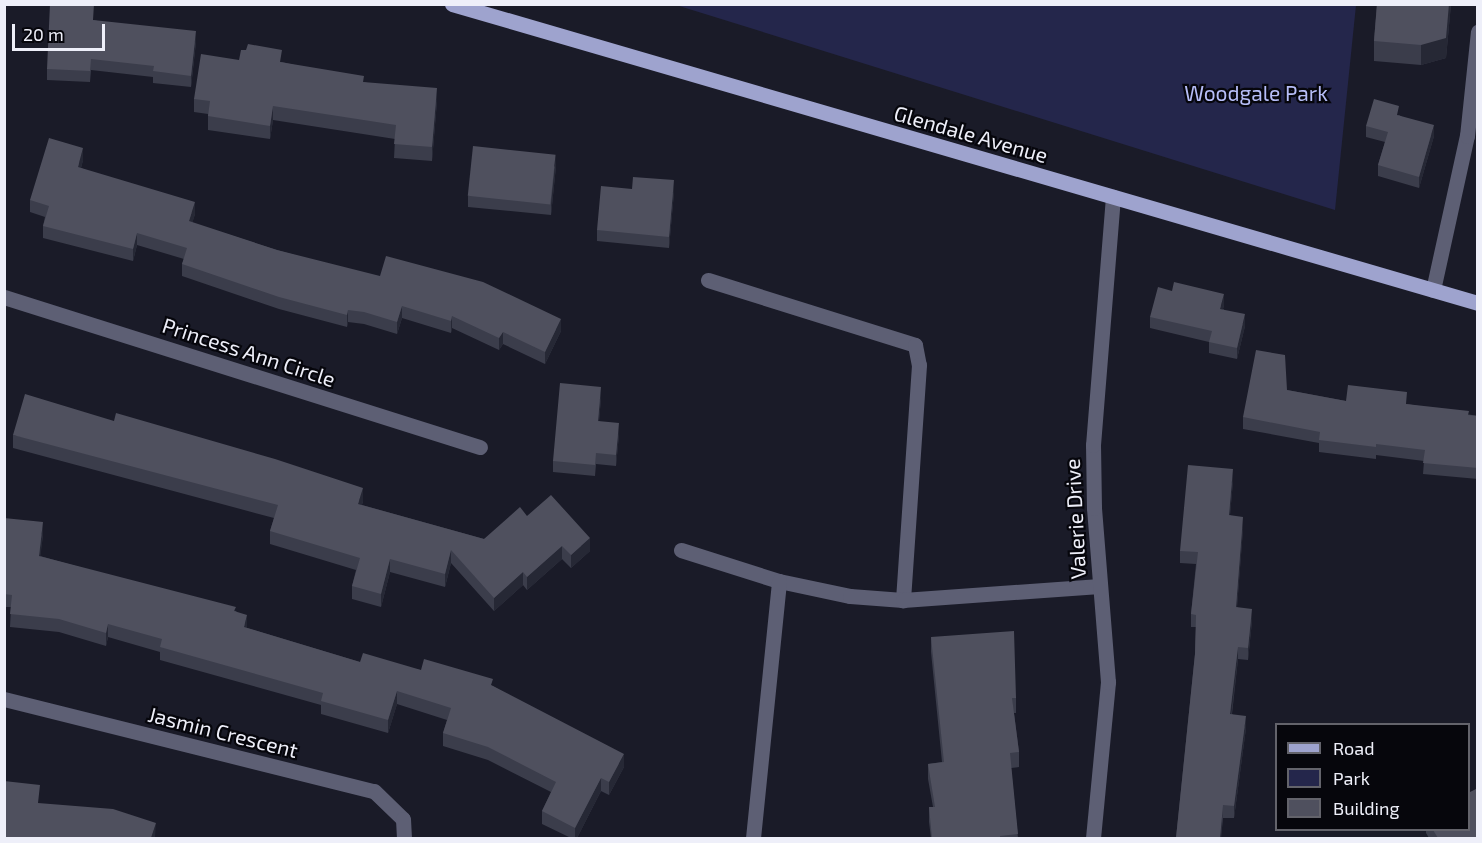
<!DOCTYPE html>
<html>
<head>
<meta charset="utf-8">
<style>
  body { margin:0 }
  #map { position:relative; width:1482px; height:843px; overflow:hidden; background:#1a1b28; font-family:"Exo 2",sans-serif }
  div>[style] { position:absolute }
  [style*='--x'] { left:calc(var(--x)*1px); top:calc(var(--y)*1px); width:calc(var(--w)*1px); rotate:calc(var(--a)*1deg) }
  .green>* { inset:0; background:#24264b }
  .minor>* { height:15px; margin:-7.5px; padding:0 7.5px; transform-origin:7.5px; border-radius:7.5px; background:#5d5f74 }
  .major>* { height:15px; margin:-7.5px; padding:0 7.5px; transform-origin:7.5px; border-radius:7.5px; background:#9ea3ce }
  .wall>* { inset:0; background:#3b3d4b }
  .shaded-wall>* { inset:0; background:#262835 }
  .building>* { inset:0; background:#4f505e; transform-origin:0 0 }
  span { translate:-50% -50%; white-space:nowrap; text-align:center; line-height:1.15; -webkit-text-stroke:4.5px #06060c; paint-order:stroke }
  .park-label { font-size:21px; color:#b6bdf7 }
  .street-label { font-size:21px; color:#eeeff9 }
  .frame { position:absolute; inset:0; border:6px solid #eeeff9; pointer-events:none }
  .legend { position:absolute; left:1275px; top:723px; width:195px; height:108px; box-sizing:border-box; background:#06060c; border:2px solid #63636b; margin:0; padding:8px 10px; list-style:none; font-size:18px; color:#eeeff9 }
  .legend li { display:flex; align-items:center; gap:12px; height:30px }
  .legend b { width:30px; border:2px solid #63636b }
  .scale { position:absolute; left:12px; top:24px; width:93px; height:27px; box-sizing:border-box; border:3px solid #eeeff9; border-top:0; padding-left:8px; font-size:18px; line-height:21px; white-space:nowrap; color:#eeeff9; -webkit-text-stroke:4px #06060c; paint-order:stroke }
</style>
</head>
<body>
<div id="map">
  <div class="green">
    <div style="clip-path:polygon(676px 5px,1356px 5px,1335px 210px)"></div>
  </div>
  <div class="minor">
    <div style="--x:708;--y:280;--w:217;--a:17.4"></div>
    <div style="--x:915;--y:345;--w:20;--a:79"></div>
    <div style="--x:919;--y:365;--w:236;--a:93.9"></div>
    <div style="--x:1433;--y:290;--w:158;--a:-77.6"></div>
    <div style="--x:1467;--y:136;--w:105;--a:-84"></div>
    <div style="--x:4;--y:297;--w:499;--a:17.5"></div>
    <div style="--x:681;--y:550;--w:103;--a:17.6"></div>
    <div style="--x:779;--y:581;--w:73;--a:11.9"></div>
    <div style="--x:850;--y:596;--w:53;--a:4.3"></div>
    <div style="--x:903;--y:600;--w:197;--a:-4.1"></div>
    <div style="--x:4;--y:699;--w:381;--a:14"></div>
    <div style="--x:374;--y:791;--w:40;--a:44"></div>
    <div style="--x:403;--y:819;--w:19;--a:87"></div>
    <div style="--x:753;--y:838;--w:258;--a:-84.2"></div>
    <div style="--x:1093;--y:838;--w:157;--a:-84.5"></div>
    <div style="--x:1108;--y:682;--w:175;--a:-94.6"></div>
    <div style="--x:1094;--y:508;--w:63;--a:-90.9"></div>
    <div style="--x:1093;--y:445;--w:249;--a:-85.4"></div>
  </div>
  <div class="major">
    <div style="--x:452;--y:4;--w:1069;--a:16.25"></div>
  </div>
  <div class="wall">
    <div style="clip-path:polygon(1377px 4px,1451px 4px,1446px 58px,1421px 65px,1374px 61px,1374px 41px)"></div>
    <div style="clip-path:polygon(93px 20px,196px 42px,191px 87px,153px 83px,153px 77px,91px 70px,90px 82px,47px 80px,47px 69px)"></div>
    <div style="clip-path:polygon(239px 60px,282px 62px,364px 82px,437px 101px,432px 161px,394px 158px,395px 139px,273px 120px,270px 139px,208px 130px,208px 114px,194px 112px,194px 99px)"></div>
    <div style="clip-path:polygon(1399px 115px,1434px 136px,1419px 188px,1378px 176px,1378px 165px,1385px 142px,1366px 137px,1366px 126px)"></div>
    <div style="clip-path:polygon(83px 160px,81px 168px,195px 214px,192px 223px,277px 250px,561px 331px,545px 364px,503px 344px,499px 350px,452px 328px,451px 333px,402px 318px,397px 334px,364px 324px,348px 322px,347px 327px,279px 309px,182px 276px,182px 264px,184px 259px,137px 245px,133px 261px,43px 238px,43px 226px,45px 217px,30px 212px,30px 200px)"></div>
    <div style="clip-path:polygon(556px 166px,551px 215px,468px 207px,468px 196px)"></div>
    <div style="clip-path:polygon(674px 192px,669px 248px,597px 241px,597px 230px)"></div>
    <div style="clip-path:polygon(1224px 305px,1223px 309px,1245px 326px,1237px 359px,1209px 353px,1209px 342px,1150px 328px,1150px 317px)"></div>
    <div style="clip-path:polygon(1287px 390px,1346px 401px,1407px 404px,1478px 416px,1478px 479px,1423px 474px,1424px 461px,1376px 455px,1376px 459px,1319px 452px,1319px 443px,1243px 429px,1243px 417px)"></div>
    <div style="clip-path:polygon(601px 398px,599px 421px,619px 434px,616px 466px,596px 464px,595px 476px,553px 472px,553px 461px)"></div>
    <div style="clip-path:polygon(13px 435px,363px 501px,362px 505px,484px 539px,527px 516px,590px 551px,571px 568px,562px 559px,527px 590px,523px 585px,494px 611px,451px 563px,445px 587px,390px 572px,381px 607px,352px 599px,352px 586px,356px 570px,270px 544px,270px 531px,274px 518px,13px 448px)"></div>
    <div style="clip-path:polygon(1233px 481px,1230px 515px,1243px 529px,1237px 607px,1252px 621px,1248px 660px,1238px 659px,1232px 714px,1246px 728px,1234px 818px,1223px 818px,1221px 838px,1176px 838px,1195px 654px,1196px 627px,1191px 627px,1191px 614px,1196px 564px,1180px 563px,1180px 551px)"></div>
    <div style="clip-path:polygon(4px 518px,43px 535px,40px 556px,236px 611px,247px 628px,360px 662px,421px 670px,493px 686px,624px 767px,609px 795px,601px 791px,577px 838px,571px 838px,542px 824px,542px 811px,551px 792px,488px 760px,443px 746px,443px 733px,447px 720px,397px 704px,388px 733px,321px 714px,321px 705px,160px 660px,160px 652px,108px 637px,106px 646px,59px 632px,10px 627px,11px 607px,4px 607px)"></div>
    <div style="clip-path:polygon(931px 637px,1016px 698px,1016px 713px,1014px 713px,1019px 752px,1019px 767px,1011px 768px,1018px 838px,931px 838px,929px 822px,929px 807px,933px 807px,928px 779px,928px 764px,942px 762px,931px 652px)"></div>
    <div style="clip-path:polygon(1426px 830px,1468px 830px,1478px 838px,1429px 838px,1426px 833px)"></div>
  </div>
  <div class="shaded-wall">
    <div style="clip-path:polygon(1449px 4px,1451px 4px,1446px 58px,1421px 65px,1421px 45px)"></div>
    <div style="clip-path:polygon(196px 31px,196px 42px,191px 87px,191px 76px)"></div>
    <div style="clip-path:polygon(437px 88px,437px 101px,432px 161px,432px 147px)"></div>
    <div style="clip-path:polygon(273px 106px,273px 120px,270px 139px,270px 126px)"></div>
    <div style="clip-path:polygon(1434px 125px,1434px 136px,1419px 188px,1419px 177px)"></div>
    <div style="clip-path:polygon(83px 148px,83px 160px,78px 180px,78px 167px)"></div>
    <div style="clip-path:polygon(556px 154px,556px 166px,551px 215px,551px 204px)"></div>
    <div style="clip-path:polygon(674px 180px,674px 192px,669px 248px,669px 237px)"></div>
    <div style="clip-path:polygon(195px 202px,195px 214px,189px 234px,189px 221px)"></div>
    <div style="clip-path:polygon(137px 233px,137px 245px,133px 261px,133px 249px)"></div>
    <div style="clip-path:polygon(1224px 294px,1224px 305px,1220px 320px,1220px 309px)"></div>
    <div style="clip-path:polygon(402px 306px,402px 318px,397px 334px,397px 322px)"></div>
    <div style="clip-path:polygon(348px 310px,348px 322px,347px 327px,347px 315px)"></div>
    <div style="clip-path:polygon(1245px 314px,1245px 326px,1237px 359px,1237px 348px)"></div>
    <div style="clip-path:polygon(452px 316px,452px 328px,451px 333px,451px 321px)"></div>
    <div style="clip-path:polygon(561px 319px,561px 331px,545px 364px,545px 352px)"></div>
    <div style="clip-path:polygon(503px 332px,503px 344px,499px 350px,499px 338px)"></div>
    <div style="clip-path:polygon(601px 387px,601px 398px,598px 432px,598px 421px)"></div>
    <div style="clip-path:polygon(619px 423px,619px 434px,616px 466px,616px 455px)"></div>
    <div style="clip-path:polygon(1233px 469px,1233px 481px,1229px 527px,1229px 515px)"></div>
    <div style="clip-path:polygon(363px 488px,363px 501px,358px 517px,358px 504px)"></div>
    <div style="clip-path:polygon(1243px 517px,1243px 529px,1236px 619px,1236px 607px)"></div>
    <div style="clip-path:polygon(43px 522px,43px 535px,39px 569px,39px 556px)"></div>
    <div style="clip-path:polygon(590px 538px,590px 551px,571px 568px,571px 555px)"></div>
    <div style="clip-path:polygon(562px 546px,562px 559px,527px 590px,527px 577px)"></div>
    <div style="clip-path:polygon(451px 550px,451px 563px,445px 587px,445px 574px)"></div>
    <div style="clip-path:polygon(390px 559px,390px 572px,381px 607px,381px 594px)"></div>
    <div style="clip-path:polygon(523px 572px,523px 585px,494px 611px,494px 598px)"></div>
    <div style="clip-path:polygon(1252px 609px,1252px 621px,1248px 660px,1248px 648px)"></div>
    <div style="clip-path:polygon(247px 615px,247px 628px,244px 640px,244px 627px)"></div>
    <div style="clip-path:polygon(108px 624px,108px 637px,106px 646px,106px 633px)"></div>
    <div style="clip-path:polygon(1238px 647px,1238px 659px,1230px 726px,1230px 714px)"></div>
    <div style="clip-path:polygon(397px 691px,397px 704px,388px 733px,388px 720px)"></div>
    <div style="clip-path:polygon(1246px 716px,1246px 728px,1234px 818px,1234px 806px)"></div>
    <div style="clip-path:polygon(624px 754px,624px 767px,609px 795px,609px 782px)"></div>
    <div style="clip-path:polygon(601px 778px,601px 791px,577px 838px,575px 838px,575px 828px)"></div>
    <div style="clip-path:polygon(1223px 805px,1221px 838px,1220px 838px)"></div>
    <div style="clip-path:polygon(156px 823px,155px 838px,151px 838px)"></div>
  </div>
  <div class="building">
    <div style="clip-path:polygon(50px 4px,94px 4px,93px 20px,196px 31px,191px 76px,153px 71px,154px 66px,91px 59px,90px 71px,47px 69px)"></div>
    <div style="clip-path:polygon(1377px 4px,1449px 4px,1446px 38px,1421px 45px,1374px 41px)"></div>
    <div style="clip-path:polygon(248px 44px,282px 50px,280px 62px,364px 76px,363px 82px,437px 88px,432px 147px,394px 144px,396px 125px,273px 106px,270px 126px,208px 116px,210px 101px,194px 99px,201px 54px,239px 60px,241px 50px,246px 50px)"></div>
    <div style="clip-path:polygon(1374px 99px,1399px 106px,1397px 115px,1434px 125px,1419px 177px,1378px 165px,1388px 132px,1366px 126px)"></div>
    <div style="clip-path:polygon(49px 138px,83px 148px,78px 167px,195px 202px,189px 221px,277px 250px,380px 276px,386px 256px,483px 282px,561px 319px,545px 352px,503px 332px,499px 338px,452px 316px,451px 321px,402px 306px,397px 322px,364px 312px,348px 310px,347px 315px,279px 297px,182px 264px,187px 248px,137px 233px,133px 249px,43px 226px,49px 206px,30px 200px)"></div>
    <div style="left:473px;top:146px;width:83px;height:50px;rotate:6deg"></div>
    <div style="clip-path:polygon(633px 177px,674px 180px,669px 237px,597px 230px,601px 186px,632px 189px)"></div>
    <div style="clip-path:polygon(1174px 282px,1224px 294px,1220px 309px,1245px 314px,1237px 348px,1209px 342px,1212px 331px,1150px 317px,1158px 287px,1172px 291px)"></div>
    <div style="clip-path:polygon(1256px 350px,1285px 355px,1287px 390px,1346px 401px,1348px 385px,1407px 392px,1406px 404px,1469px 411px,1468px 415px,1478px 416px,1478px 468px,1423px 463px,1425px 450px,1376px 444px,1376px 447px,1319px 440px,1320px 432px,1243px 417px)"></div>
    <div style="clip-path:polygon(560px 383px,601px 387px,598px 421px,619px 423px,616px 455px,596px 453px,595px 465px,553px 461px)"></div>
    <div style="clip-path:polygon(25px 394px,114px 421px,116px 413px,275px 459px,363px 488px,358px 504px,484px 539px,520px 507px,527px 516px,551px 495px,590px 538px,571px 555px,562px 546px,527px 577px,523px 572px,494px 598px,451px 550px,445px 574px,390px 559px,381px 594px,352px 586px,360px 558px,270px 531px,278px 505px,13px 435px)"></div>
    <div style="clip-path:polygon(1188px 465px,1233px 469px,1229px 515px,1243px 517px,1236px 607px,1252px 609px,1248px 648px,1238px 647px,1230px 714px,1246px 716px,1234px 806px,1223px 805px,1220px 838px,1176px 838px,1195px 654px,1196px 615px,1191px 614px,1198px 552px,1180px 551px)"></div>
    <div style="clip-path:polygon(4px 518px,43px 522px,39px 556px,236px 607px,234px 611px,247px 615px,244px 627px,360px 662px,363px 653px,421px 670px,424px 659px,493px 679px,491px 685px,624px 754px,609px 782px,601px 778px,575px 828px,542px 811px,556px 782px,488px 747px,443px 733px,451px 708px,397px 691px,388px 720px,321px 701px,323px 693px,160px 647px,162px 639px,108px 624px,106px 633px,59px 619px,10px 614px,12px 595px,4px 594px)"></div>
    <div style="clip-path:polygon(1014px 631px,1016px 698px,1012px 698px,1019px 752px,1010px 753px,1018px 834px,1000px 836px,1000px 838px,932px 838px,929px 807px,935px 807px,928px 764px,944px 762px,931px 637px)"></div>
    <div style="clip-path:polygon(4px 781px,40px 785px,38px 803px,113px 809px,156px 823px,151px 838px,4px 838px)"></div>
    <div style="clip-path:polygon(1478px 788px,1478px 838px,1438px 838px,1433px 830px,1468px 830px,1468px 793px)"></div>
  </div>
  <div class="park-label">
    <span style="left:1256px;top:93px">Woodgale Park</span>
  </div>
  <div class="street-label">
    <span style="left:971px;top:134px;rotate:16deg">Glendale Avenue</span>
    <span style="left:249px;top:352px;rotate:18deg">Princess Ann Circle</span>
    <span style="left:1075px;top:519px;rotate:-93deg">Valerie Drive</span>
    <span style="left:223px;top:732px;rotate:14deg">Jasmin Crescent</span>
  </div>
  <div class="frame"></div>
  <ul class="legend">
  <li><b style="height:8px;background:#9ea3ce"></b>Road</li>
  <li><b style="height:16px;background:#24264b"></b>Park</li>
  <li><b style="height:16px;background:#4f505e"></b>Building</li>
  </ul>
  <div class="scale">20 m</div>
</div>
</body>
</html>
